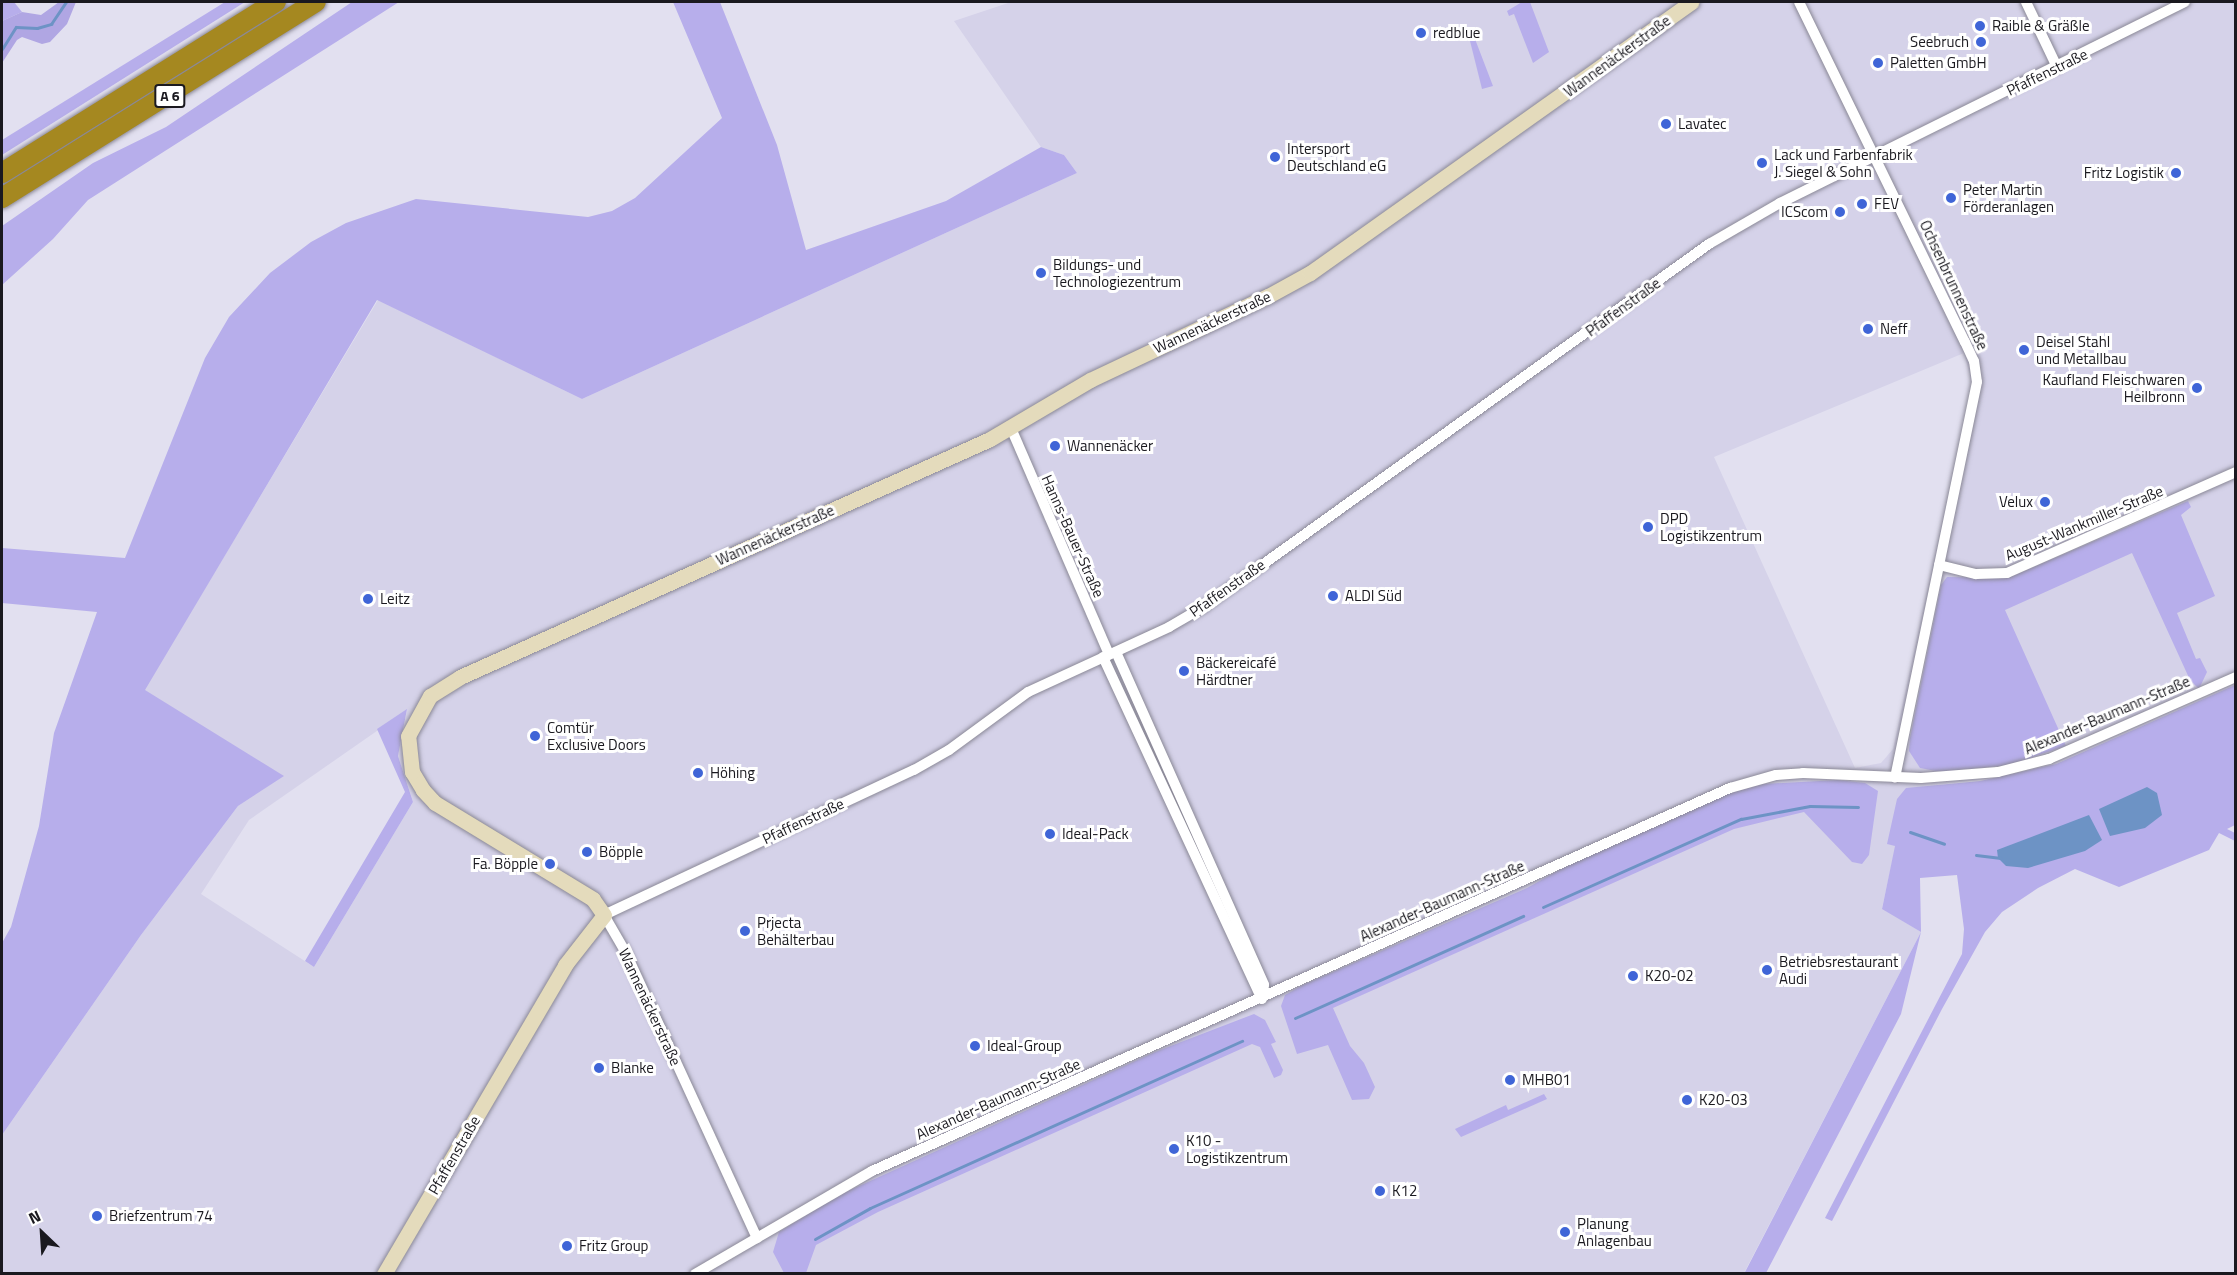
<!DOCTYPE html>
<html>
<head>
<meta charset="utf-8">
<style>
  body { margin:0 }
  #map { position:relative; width:2237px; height:1275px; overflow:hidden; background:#e2e0f0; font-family:"Titillium Web",sans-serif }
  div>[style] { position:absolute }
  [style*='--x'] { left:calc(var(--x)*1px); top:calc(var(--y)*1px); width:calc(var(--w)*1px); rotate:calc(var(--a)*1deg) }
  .built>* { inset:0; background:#d5d2e9 }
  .green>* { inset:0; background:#b7aeeb }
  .forest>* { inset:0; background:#b0a6e3 }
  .water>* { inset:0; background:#6d93c5 }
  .stream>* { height:3px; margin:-1.5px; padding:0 1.5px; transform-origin:1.5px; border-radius:1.5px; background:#6d93c5 }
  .roads { filter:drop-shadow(0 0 2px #8a8896) drop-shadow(0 0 2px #8a8896) }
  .street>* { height:10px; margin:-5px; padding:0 5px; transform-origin:5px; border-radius:5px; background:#fff }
  .secondary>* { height:15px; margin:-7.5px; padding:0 7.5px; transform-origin:7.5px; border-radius:7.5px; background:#e4dbbc }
  .highway>* { height:20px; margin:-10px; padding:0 10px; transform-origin:10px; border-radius:10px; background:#a58820 }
  .dots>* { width:16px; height:16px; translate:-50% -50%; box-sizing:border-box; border:3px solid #fff; border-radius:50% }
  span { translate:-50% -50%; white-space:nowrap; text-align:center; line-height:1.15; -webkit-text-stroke:6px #fff; paint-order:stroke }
  .shield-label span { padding:2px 4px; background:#fff; border:2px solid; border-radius:4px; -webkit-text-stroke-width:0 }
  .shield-label { font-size:14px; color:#1a191f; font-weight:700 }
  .poi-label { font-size:15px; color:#1a191f }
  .left { translate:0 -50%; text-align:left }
  .right { translate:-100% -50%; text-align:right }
  .street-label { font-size:15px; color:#1a191f }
  .frame { position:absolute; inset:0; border:3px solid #1a191f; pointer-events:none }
  .north { position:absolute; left:12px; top:1203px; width:60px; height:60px; -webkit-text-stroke:4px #fff; paint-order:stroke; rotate:335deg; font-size:16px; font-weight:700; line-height:24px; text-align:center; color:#1a191f }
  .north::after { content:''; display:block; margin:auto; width:21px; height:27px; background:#1a191f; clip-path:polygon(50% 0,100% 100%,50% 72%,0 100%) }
</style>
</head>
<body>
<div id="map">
  <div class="built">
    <div style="clip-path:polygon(evenodd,1011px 2px,2235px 2px,2235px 685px,2056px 764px,2019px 775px,1937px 785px,1888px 844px,1896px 845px,1882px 908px,1921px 932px,1744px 1273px,2px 1274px,2px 1135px,141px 935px,238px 806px,283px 776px,144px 690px,378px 300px,582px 399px,1077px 173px,1064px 155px,1041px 147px,954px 21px,1011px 2px,1964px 353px,1972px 383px,1893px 749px,1881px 763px,1855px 768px,1714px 457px,1964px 353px,1011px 2px,407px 710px,398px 756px,413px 802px,314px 967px,201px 894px,249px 820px,407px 710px)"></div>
  </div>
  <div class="green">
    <div style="clip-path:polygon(2px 2px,14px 2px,22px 12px,2px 21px)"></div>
    <div style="clip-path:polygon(225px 2px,245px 2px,2px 155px,2px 140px)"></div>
    <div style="clip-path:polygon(352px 2px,399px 2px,88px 200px,53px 239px,2px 285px,2px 226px,93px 163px,166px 127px)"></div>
    <div style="clip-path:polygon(673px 2px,720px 2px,777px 145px,806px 250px,946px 201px,1041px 147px,1064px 155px,1077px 173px,582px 399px,377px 300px,145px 690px,284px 776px,238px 806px,141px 935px,2px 1135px,2px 943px,11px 927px,39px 826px,54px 733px,97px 612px,2px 603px,2px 548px,125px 558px,205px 358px,229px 317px,270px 273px,311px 242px,346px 223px,416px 199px,588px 217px,612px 211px,635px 198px,722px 118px)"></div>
    <div style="clip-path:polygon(1522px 2px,1530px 2px,1549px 52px,1533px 63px,1514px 14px,1509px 16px,1507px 11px)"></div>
    <div style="clip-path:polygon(1480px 30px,1482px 35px,1475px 39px,1493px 86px,1482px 89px,1469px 37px)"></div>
    <div style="clip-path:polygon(2188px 501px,2191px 507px,2181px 515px,2215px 596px,2177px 613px,2196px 659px,2200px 658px,2207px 672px,2199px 689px,2190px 680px,2132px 553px,2005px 610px,2066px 746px,2009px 765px,1941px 772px,1920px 768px,1909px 751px,1910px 738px,1941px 585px,1947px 577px,2008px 578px)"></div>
    <div style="clip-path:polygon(2235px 685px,2235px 825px,2227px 829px,2235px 833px,2235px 841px,2219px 833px,2209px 850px,2119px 887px,2075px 869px,2038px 888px,2002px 912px,1985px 932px,1942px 1009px,1832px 1221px,1825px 1218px,1962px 954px,1964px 929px,1957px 875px,1920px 878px,1921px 932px,1901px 1014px,1766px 1273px,1744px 1274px,1921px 932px,1882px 909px,1895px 846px,1887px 844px,1897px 799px,1906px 788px,1980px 781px,2056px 764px)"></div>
    <div style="clip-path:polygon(407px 709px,398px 756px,413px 802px,314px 967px,305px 961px,405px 792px,377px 729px)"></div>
    <div style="clip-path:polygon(1838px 780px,1865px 783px,1878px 791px,1869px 855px,1862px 864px,1852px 862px,1804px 812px,1734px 829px,1333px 1008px,1350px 1046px,1364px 1063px,1375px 1087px,1369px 1099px,1352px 1100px,1328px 1045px,1297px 1054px,1281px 1006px,1285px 995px,1303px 985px,1527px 888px,1561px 869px,1730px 793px,1763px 784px)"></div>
    <div style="clip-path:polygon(1254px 1014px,1265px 1020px,1276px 1042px,1271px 1044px,1283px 1070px,1281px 1075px,1274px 1078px,1260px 1047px,1252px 1044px,878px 1212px,816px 1245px,806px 1273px,784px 1273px,773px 1252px,779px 1232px,837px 1196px,1155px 1052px)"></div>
    <div style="clip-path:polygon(1544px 1094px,1547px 1099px,1461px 1137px,1455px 1129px,1506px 1105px,1508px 1110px)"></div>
  </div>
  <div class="forest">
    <div style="clip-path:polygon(59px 2px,76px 2px,67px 24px,50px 42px,42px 44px,22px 37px,17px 40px,2px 63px,2px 21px,22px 12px,41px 15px)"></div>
  </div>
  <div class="water">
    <div style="clip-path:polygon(2147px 787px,2157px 793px,2162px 815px,2145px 828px,2110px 836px,2099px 809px)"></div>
    <div style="clip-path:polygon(2089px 815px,2102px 840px,2085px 851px,2028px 868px,2006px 866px,1998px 858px,1997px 850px)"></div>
  </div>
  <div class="stream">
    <div style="--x:2;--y:49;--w:26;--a:-58"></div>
    <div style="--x:16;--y:27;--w:21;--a:3"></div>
    <div style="--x:37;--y:28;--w:15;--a:-16"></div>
    <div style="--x:51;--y:24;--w:27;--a:-56"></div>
    <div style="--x:1910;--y:832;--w:36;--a:19"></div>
    <div style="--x:1976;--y:855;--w:25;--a:7"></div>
    <div style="--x:1543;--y:907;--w:217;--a:-24"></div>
    <div style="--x:1741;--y:819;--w:70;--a:-10.7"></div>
    <div style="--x:1810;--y:806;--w:48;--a:1.2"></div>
    <div style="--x:1295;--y:1018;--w:250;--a:-24.1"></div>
    <div style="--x:815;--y:1239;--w:63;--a:-29.4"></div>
    <div style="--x:870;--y:1208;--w:408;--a:-24.2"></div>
  </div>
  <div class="roads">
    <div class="street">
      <div style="--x:1799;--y:2;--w:378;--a:64"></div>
      <div style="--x:1965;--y:342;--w:21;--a:65"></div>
      <div style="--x:1974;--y:361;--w:21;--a:82"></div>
      <div style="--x:1977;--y:382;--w:404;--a:101.7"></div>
      <div style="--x:2026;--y:2;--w:72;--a:64.5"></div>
      <div style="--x:1011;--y:428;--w:247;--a:66.6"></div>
      <div style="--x:1939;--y:565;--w:38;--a:14"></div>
      <div style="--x:1976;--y:574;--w:31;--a:-2"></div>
      <div style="--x:2007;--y:573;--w:250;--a:-23.8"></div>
      <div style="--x:1116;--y:652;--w:364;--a:66"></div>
      <div style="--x:1264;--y:985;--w:14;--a:98"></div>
      <div style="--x:1103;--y:657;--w:377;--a:65.1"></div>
      <div style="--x:757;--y:1238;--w:314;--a:-114.7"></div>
      <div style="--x:626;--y:953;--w:44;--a:-120.1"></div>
      <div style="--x:604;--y:915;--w:342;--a:-25.1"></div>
      <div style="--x:914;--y:770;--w:40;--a:-29.7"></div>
      <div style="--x:949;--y:750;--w:98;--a:-36.3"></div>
      <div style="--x:1028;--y:692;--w:155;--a:-24.7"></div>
      <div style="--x:1169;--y:627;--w:42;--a:-30.3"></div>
      <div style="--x:1205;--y:606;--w:621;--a:-35.69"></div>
      <div style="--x:1709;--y:244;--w:82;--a:-30"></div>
      <div style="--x:1780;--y:203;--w:452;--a:-26.4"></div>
      <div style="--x:695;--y:1274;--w:205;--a:-30.2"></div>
      <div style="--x:872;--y:1171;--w:940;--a:-24.06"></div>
      <div style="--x:1730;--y:788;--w:48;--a:-15.8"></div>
      <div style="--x:1776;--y:775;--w:27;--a:-4"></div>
      <div style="--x:1803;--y:773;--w:118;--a:2.4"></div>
      <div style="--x:1921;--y:778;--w:77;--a:-4.5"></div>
      <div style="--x:1998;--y:772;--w:53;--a:-14.3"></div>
      <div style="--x:2049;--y:759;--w:204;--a:-23.7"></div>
    </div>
    <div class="secondary">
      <div style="--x:384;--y:1274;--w:358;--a:-59.6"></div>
      <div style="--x:565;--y:965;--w:63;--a:-52"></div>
      <div style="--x:604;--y:915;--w:19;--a:-125"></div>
      <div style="--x:593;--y:899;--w:185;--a:-148.7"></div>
      <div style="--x:435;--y:803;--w:18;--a:-133"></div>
      <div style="--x:423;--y:790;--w:21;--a:-121"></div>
      <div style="--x:412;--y:772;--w:36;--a:-96"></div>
      <div style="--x:408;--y:736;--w:46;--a:-61.2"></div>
      <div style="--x:430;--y:696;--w:36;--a:-32"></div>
      <div style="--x:460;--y:677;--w:581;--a:-24.18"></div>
      <div style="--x:990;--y:439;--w:116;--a:-30.5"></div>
      <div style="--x:1090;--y:380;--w:197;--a:-25.3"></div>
      <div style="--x:1268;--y:296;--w:48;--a:-28.7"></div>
      <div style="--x:1310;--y:273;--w:468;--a:-35.4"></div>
    </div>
    <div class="highway">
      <div style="--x:2;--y:173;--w:323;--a:-32"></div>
      <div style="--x:2;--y:198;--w:370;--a:-32"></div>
    </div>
  </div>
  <div class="dots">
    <div style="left:1980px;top:26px;background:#3f65d7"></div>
    <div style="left:1421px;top:33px;background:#3f65d7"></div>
    <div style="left:1981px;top:42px;background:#3f65d7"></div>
    <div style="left:1878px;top:63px;background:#3f65d7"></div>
    <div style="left:1666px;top:124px;background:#3f65d7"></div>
    <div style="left:1275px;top:157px;background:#3f65d7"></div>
    <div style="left:1762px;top:163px;background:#3f65d7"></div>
    <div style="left:2176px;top:173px;background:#3f65d7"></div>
    <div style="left:1951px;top:198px;background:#3f65d7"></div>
    <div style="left:1862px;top:204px;background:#3f65d7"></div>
    <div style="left:1840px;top:212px;background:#3f65d7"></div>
    <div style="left:1041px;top:273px;background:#3f65d7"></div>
    <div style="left:1868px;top:329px;background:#3f65d7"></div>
    <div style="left:2024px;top:350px;background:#3f65d7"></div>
    <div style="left:2197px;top:388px;background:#3f65d7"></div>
    <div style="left:1055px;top:446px;background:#3f65d7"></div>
    <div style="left:2045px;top:502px;background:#3f65d7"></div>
    <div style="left:1648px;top:527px;background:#3f65d7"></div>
    <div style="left:1333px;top:596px;background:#3f65d7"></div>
    <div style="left:368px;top:599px;background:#3f65d7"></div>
    <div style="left:1184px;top:671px;background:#3f65d7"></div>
    <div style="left:535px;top:736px;background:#3f65d7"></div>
    <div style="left:698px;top:773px;background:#3f65d7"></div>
    <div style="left:1050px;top:834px;background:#3f65d7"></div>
    <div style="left:587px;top:852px;background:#3f65d7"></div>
    <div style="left:550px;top:864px;background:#3f65d7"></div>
    <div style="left:745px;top:931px;background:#3f65d7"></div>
    <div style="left:1767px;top:970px;background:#3f65d7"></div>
    <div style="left:1633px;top:976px;background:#3f65d7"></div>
    <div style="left:975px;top:1046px;background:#3f65d7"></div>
    <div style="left:599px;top:1068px;background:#3f65d7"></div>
    <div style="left:1510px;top:1080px;background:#3f65d7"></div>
    <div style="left:1687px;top:1100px;background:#3f65d7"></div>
    <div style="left:1174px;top:1149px;background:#3f65d7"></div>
    <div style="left:1380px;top:1191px;background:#3f65d7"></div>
    <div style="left:97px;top:1216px;background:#3f65d7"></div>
    <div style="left:1565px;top:1232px;background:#3f65d7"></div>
    <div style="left:567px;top:1246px;background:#3f65d7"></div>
  </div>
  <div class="shield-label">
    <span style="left:170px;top:96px">A 6</span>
  </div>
  <div class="poi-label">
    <span class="left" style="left:1992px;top:26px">Raible &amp; Gräßle</span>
    <span class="left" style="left:1433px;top:33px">redblue</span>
    <span class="right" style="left:1969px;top:42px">Seebruch</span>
    <span class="left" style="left:1890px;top:63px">Paletten GmbH</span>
    <span class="left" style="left:1678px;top:124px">Lavatec</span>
    <span class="left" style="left:1287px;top:157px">Intersport<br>Deutschland eG</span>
    <span class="left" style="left:1774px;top:163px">Lack und Farbenfabrik<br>J. Siegel &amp; Sohn</span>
    <span class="right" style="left:2164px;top:173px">Fritz Logistik</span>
    <span class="left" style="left:1963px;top:198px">Peter Martin<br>Förderanlagen</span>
    <span class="left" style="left:1874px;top:204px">FEV</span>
    <span class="right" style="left:1828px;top:212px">ICScom</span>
    <span class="left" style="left:1053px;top:273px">Bildungs- und<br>Technologiezentrum</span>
    <span class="left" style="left:1880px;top:329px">Neff</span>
    <span class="left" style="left:2036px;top:350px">Deisel Stahl<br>und Metallbau</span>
    <span class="right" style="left:2185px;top:388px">Kaufland Fleischwaren<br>Heilbronn</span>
    <span class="left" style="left:1067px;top:446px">Wannenäcker</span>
    <span class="right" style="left:2033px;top:502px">Velux</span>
    <span class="left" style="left:1660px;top:527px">DPD<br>Logistikzentrum</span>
    <span class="left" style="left:1345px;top:596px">ALDI Süd</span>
    <span class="left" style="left:380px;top:599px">Leitz</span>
    <span class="left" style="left:1196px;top:671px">Bäckereicafé<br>Härdtner</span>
    <span class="left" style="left:547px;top:736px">Comtür<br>Exclusive Doors</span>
    <span class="left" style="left:710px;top:773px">Höhing</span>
    <span class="left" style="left:1062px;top:834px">Ideal-Pack</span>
    <span class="left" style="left:599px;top:852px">Böpple</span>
    <span class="right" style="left:538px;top:864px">Fa. Böpple</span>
    <span class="left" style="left:757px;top:931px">Prjecta<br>Behälterbau</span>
    <span class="left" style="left:1779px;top:970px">Betriebsrestaurant<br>Audi</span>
    <span class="left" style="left:1645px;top:976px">K20-02</span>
    <span class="left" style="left:987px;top:1046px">Ideal-Group</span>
    <span class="left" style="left:611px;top:1068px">Blanke</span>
    <span class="left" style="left:1522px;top:1080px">MHB01</span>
    <span class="left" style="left:1699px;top:1100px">K20-03</span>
    <span class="left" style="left:1186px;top:1149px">K10 -<br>Logistikzentrum</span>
    <span class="left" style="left:1392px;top:1191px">K12</span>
    <span class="left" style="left:109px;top:1216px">Briefzentrum 74</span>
    <span class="left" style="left:1577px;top:1232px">Planung<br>Anlagenbau</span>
    <span class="left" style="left:579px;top:1246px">Fritz Group</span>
  </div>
  <div class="street-label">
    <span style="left:1617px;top:56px;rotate:-36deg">Wannenäckerstraße</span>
    <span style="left:2047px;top:72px;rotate:-26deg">Pfaffenstraße</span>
    <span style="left:1954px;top:285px;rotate:65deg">Ochsenbrunnenstraße</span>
    <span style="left:1623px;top:307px;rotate:-36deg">Pfaffenstraße</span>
    <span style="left:1212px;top:322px;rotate:-25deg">Wannenäckerstraße</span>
    <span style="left:2084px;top:523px;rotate:-23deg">August-Wankmiller-Straße</span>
    <span style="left:775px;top:535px;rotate:-24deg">Wannenäckerstraße</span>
    <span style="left:1073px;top:536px;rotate:66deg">Hanns-Bauer-Straße</span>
    <span style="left:1227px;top:588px;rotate:-35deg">Pfaffenstraße</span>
    <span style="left:2107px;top:715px;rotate:-23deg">Alexander-Baumann-Straße</span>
    <span style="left:803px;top:821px;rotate:-25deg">Pfaffenstraße</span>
    <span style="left:1442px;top:901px;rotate:-24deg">Alexander-Baumann-Straße</span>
    <span style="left:650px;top:1007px;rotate:65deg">Wannenäckerstraße</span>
    <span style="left:998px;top:1099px;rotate:-24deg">Alexander-Baumann-Straße</span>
    <span style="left:454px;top:1155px;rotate:-60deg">Pfaffenstraße</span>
  </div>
  <div class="frame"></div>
  <div class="north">N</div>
</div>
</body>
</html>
